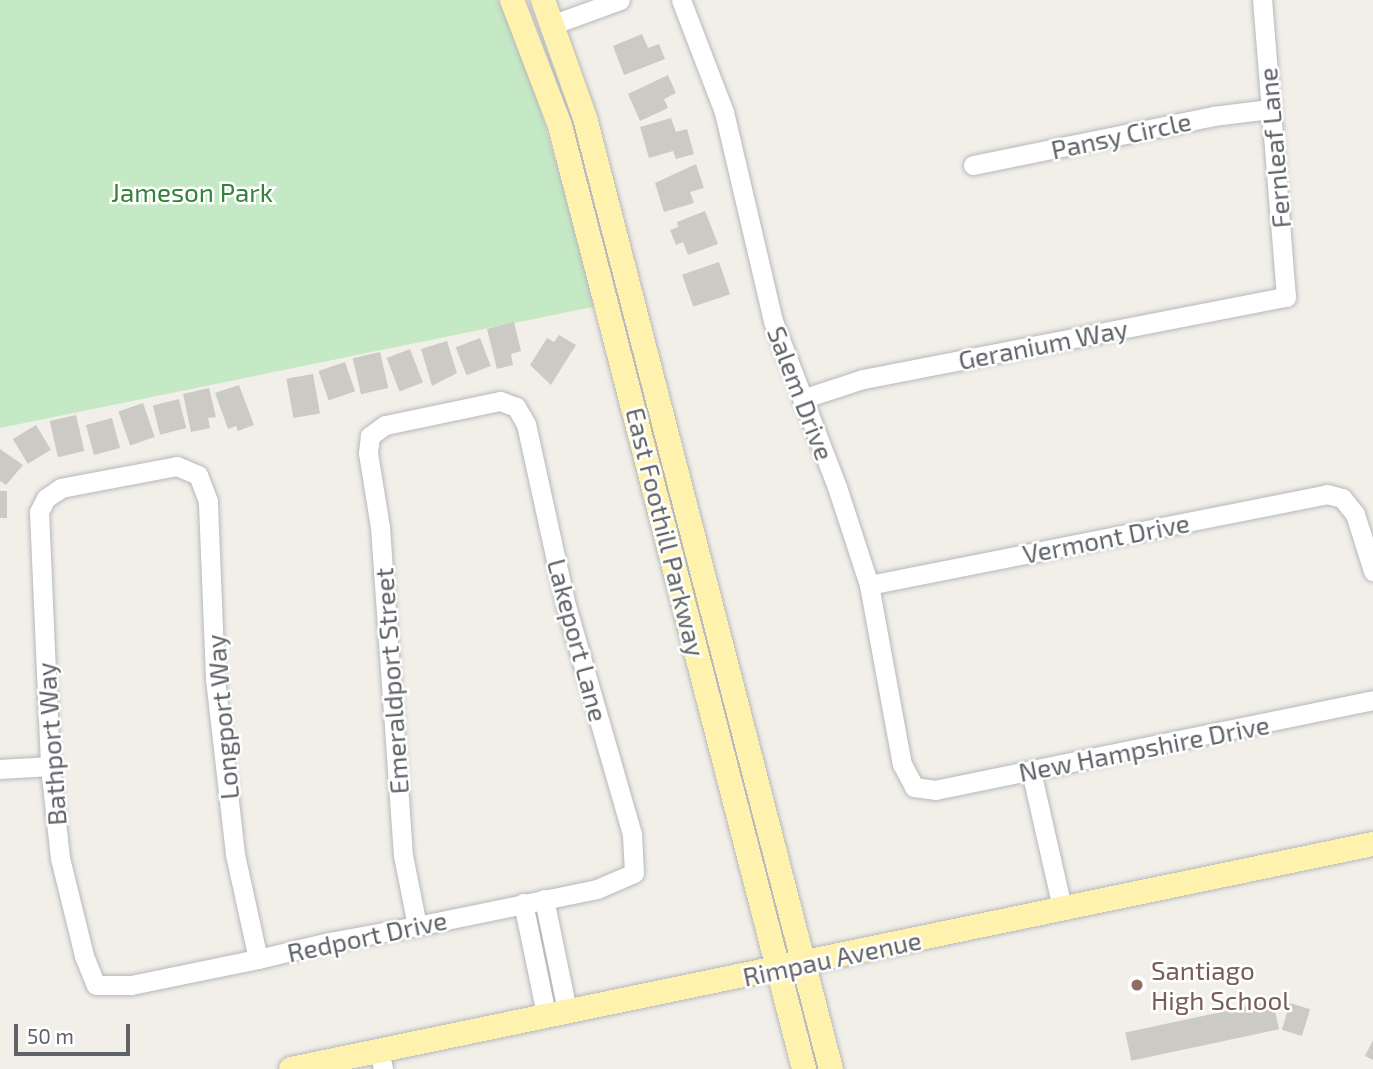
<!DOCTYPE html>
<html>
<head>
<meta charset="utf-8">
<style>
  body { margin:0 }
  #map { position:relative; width:1373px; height:1069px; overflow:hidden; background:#f1efe8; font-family:"Exo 2",sans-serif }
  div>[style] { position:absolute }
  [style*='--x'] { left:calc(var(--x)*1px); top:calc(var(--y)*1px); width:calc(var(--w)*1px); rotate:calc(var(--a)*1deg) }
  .green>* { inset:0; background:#c5e8c5 }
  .building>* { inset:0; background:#cccac5; transform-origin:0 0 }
  .roads { filter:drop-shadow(0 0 2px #b5b8bc) drop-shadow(0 0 2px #b5b8bc) }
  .minor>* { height:19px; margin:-9.5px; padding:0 9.5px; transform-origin:9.5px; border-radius:9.5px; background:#fff }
  .major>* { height:24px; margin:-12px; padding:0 12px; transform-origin:12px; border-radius:12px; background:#fff2af }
  .dots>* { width:19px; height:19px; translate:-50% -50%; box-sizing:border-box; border:4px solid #fff; border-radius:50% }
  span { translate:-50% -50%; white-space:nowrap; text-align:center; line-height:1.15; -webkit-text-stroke:5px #fff; paint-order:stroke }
  .street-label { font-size:26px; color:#5f6368 }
  .park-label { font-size:26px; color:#348238 }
  .education-label { font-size:26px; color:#785e54 }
  .left { translate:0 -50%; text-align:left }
  .scale { position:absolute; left:14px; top:1024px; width:116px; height:32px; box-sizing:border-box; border:4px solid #5f6368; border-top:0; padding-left:9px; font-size:21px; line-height:24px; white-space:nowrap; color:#5f6368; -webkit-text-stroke:5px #fff; paint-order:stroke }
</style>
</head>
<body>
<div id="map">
  <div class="green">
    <div style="clip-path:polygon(0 0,498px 0,532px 80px,597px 306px,0 428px)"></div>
  </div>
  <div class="building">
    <div style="clip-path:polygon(642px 34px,648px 48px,659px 44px,665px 59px,624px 75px,613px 46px)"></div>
    <div style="clip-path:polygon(668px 75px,676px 93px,664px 99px,668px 108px,640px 121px,628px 94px)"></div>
    <div style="clip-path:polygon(671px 118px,676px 132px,687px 129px,694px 154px,676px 159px,673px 151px,649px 158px,640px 127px)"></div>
    <div style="clip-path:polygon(696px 164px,704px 188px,690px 192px,694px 203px,664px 212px,655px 183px)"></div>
    <div style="clip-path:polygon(705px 211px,718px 244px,688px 255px,683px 242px,676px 245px,670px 230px,678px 227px,677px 222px)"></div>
    <div style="left:719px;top:262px;width:34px;height:39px;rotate:71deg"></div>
    <div style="clip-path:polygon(514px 322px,521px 351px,511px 354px,513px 365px,497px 369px,487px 329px)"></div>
    <div style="clip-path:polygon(559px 335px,576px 345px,551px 385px,530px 365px,547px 338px,554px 342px)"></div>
    <div style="left:480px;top:338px;width:30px;height:26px;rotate:69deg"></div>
    <div style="clip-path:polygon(447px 341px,457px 373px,432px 386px,421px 349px)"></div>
    <div style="left:410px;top:349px;width:36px;height:25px;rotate:69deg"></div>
    <div style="left:380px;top:352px;width:37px;height:28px;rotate:77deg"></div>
    <div style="left:345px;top:362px;width:31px;height:28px;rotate:71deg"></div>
    <div style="left:313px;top:374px;width:40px;height:27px;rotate:80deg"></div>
    <div style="clip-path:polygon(239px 385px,254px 425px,238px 431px,236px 426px,228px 429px,215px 393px)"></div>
    <div style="clip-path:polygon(209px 388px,216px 417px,208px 418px,210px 428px,191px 432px,183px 394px)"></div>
    <div style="left:179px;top:399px;width:30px;height:27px;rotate:76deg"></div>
    <div style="left:143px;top:403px;width:36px;height:26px;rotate:71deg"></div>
    <div style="left:76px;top:415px;width:37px;height:27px;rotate:77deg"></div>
    <div style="left:112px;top:418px;width:31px;height:27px;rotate:75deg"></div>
    <div style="left:36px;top:425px;width:29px;height:27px;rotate:59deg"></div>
    <div style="clip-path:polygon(0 449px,23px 465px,6px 485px,0 481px)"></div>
    <div style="left:0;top:491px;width:7px;height:27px"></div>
    <div style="left:1273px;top:1001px;width:29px;height:151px;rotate:78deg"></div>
    <div style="left:1290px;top:1003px;width:21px;height:28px;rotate:17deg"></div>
    <div style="clip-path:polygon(1373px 1040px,1373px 1060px,1365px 1056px)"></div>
  </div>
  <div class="roads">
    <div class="minor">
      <div style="--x:681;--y:0;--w:120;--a:69"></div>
      <div style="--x:724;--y:112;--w:215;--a:76.8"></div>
      <div style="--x:773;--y:321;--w:178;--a:68.9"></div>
      <div style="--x:837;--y:487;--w:103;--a:71.9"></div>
      <div style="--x:869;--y:585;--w:182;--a:79.6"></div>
      <div style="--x:902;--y:764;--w:26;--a:62"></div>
      <div style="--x:914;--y:787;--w:21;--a:8"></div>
      <div style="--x:935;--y:790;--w:447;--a:-11.6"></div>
      <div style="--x:554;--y:24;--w:70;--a:-20"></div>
      <div style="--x:973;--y:165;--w:245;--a:-11.5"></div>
      <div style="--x:1213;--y:116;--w:57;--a:-7"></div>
      <div style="--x:802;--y:399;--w:64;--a:-18.2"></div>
      <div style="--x:863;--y:379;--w:431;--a:-11"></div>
      <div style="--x:1286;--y:297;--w:298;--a:-94.6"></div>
      <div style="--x:869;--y:585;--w:467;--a:-11.2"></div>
      <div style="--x:1327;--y:494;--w:16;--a:15"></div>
      <div style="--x:1342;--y:498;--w:21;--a:51"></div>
      <div style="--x:1355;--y:514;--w:60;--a:72.5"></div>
      <div style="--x:0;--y:769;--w:50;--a:-3.4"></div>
      <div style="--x:1031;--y:771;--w:140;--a:77.2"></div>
      <div style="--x:544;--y:899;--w:113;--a:78.3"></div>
      <div style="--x:523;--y:903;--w:113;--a:78.3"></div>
      <div style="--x:258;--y:959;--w:107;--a:-102.4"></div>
      <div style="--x:235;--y:854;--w:177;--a:-96.5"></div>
      <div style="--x:215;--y:678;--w:177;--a:-92.3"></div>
      <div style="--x:208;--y:501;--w:28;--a:-111"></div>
      <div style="--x:198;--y:475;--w:23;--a:-157"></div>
      <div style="--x:177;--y:466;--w:118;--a:169.3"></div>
      <div style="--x:61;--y:488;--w:18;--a:146"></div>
      <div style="--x:46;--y:498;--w:16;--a:117"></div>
      <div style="--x:39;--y:512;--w:254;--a:87.5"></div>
      <div style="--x:50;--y:766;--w:93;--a:83.8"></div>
      <div style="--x:60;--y:858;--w:101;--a:76.2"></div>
      <div style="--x:84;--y:956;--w:31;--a:68"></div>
      <div style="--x:96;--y:985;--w:35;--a:0"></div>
      <div style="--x:131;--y:985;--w:130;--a:-11.6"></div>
      <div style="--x:258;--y:959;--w:73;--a:-13.5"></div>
      <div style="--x:329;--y:942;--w:89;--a:-10.3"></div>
      <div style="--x:417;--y:926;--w:184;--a:-11.6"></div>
      <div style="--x:597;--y:889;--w:40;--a:-23.4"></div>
      <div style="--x:634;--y:873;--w:39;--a:-93"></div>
      <div style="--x:632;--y:834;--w:237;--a:-106.1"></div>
      <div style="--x:566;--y:606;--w:186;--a:-102.4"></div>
      <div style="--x:526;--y:424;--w:20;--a:-120"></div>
      <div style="--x:516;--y:407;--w:17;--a:-159"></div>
      <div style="--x:500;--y:401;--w:117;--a:168.2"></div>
      <div style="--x:385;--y:425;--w:19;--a:144"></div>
      <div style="--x:370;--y:436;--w:17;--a:97"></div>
      <div style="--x:368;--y:453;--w:75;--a:80.8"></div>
      <div style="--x:380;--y:527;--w:329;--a:86"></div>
      <div style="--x:403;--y:855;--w:72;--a:78.8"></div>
      <div style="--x:379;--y:1051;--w:18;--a:77"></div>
    </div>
    <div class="major">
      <div style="--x:512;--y:0;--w:135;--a:69.1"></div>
      <div style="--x:560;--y:126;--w:974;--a:75.49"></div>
      <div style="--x:543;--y:0;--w:125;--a:70.4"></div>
      <div style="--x:585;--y:118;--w:982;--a:75.5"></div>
      <div style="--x:291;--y:1069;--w:1105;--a:-11.75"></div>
    </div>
  </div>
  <div class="dots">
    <div style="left:1137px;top:985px;background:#8d6e63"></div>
  </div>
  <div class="street-label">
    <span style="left:1121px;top:135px;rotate:-12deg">Pansy Circle</span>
    <span style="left:1274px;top:148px;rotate:-95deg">Fernleaf Lane</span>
    <span style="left:1043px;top:344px;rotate:-11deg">Geranium Way</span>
    <span style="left:801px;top:393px;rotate:69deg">Salem Drive</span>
    <span style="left:666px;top:532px;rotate:76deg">East Foothill Parkway</span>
    <span style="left:1106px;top:538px;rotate:-11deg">Vermont Drive</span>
    <span style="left:578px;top:640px;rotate:75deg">Lakeport Lane</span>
    <span style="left:391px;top:681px;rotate:-94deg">Emeraldport Street</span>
    <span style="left:222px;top:717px;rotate:-95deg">Longport Way</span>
    <span style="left:51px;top:744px;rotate:-94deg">Bathport Way</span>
    <span style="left:1144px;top:748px;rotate:-11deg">New Hampshire Drive</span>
    <span style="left:367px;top:936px;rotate:-12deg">Redport Drive</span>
    <span style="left:832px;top:958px;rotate:-12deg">Rimpau Avenue</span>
  </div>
  <div class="park-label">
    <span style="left:192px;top:192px">Jameson Park</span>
  </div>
  <div class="education-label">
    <span class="left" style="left:1151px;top:985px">Santiago<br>High School</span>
  </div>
  <div class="scale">50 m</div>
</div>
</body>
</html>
